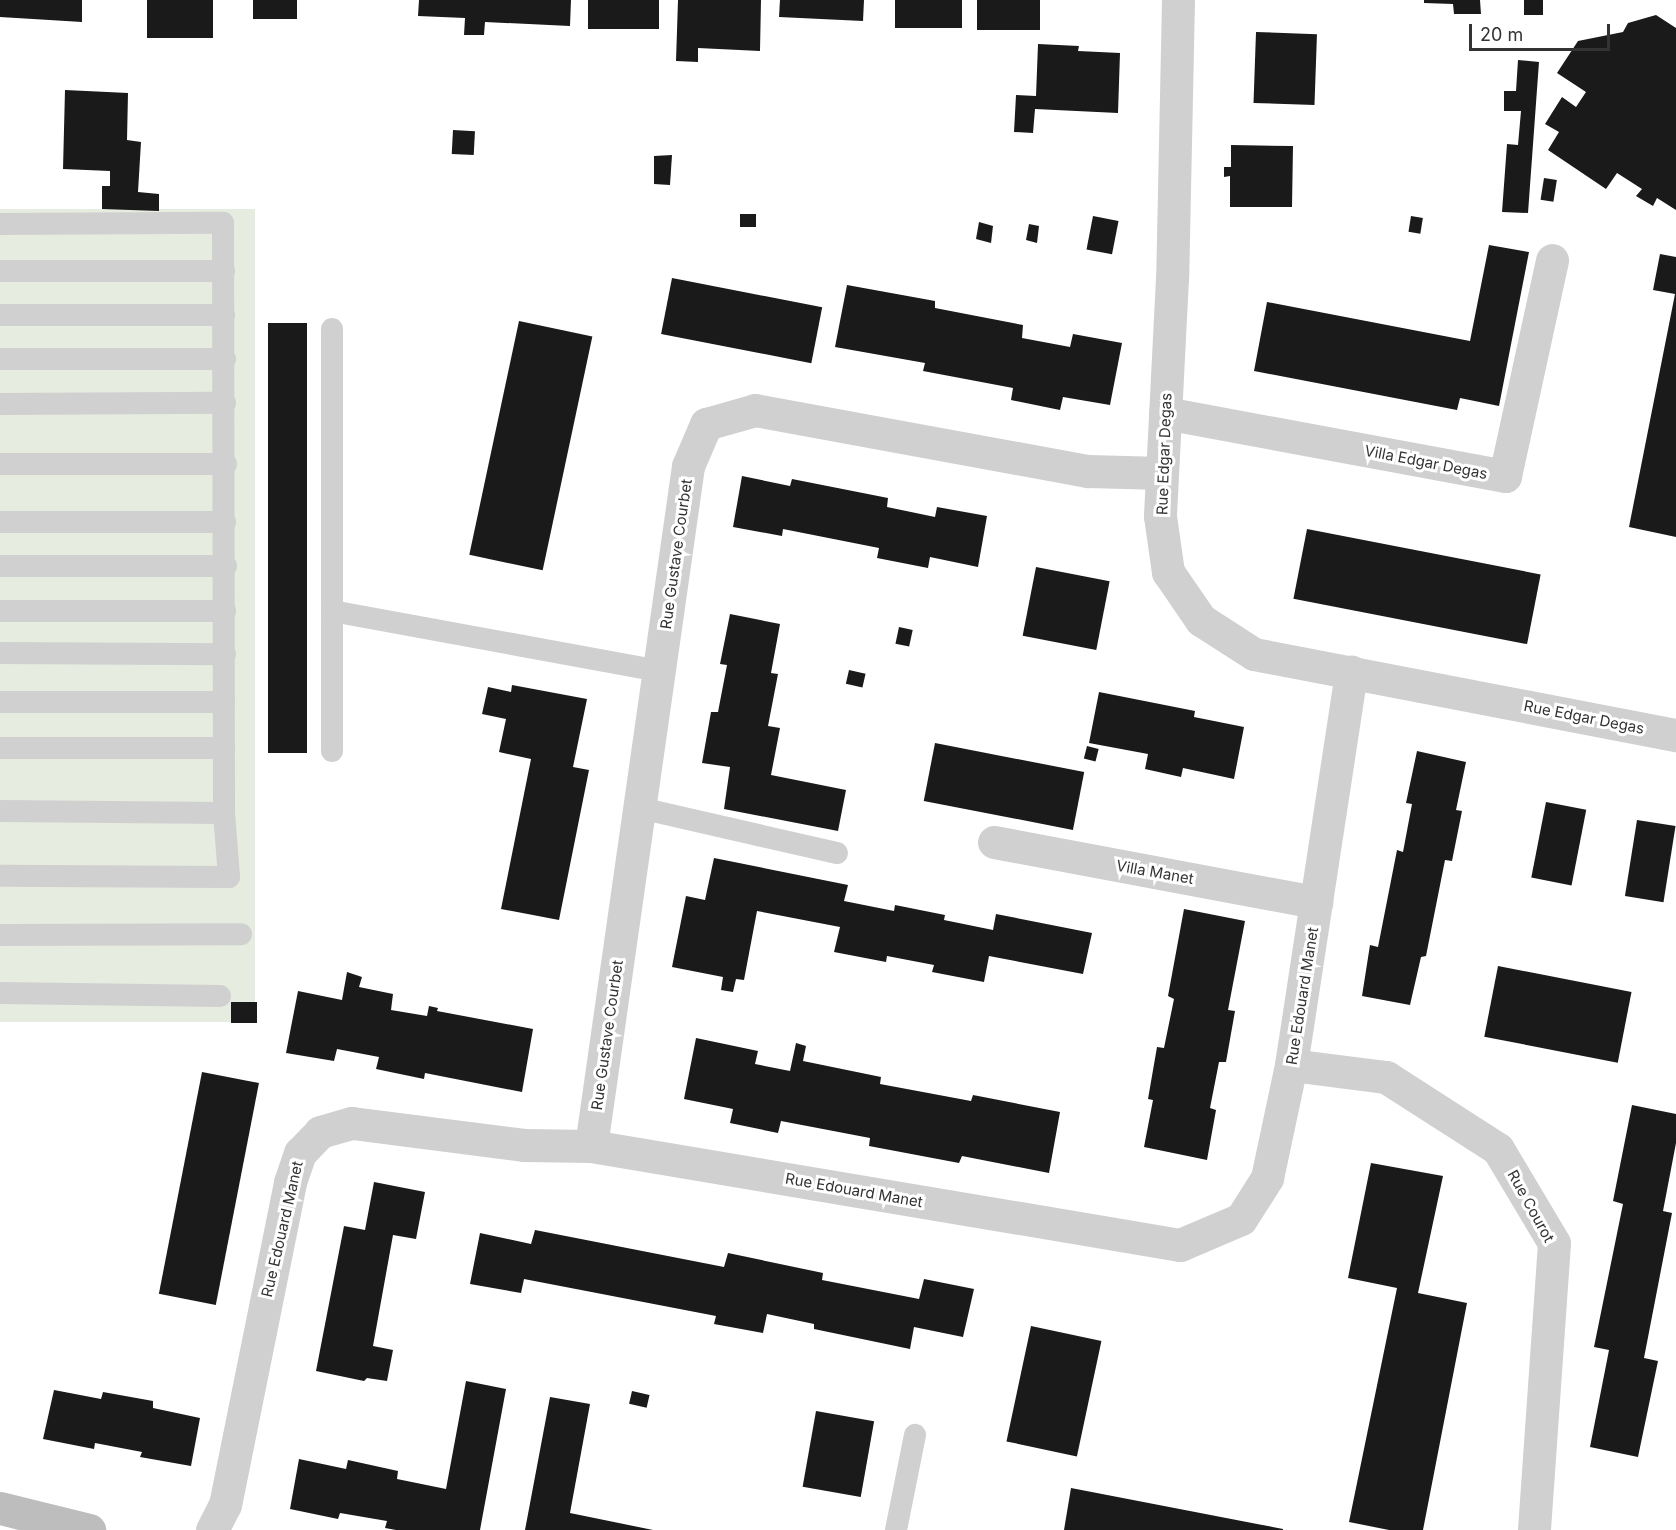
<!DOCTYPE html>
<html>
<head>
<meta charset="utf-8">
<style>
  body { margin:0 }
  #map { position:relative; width:1676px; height:1530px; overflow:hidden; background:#fff; font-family:Inter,sans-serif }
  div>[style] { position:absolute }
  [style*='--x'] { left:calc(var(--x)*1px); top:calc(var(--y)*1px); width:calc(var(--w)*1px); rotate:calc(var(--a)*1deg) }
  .green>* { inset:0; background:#e6ecdf; transform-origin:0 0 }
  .building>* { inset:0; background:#1a1a1a; transform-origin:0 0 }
  .lane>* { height:22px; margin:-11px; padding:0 11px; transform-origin:11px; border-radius:11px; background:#d0d0d0 }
  .street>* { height:33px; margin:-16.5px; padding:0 16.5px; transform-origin:16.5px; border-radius:16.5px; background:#d0d0d0 }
  .secondary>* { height:33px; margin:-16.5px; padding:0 16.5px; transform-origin:16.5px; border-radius:16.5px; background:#bdbdbd }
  span { translate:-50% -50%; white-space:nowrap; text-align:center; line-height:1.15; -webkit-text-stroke:6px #fff; paint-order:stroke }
  .street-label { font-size:15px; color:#333 }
  .scale { position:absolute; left:1469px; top:24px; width:141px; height:27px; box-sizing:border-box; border:3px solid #333; border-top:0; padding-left:8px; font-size:18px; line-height:21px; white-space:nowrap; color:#333; -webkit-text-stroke:4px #fff; paint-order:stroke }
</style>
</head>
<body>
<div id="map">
  <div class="green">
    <div style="left:0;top:209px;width:255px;height:813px"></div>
  </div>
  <div class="building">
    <div style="clip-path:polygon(0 0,82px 0,82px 22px,0 17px)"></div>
    <div style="left:147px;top:0;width:66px;height:38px"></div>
    <div style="left:253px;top:0;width:44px;height:19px"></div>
    <div style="clip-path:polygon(419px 0,571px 0,570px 26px,485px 22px,484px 35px,464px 35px,465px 18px,418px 16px)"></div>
    <div style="left:588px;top:0;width:71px;height:29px"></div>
    <div style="clip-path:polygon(678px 0,761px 0,760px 51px,698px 48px,698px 62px,676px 61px)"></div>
    <div style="clip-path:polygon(780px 0,864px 0,863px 21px,779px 17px)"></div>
    <div style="left:895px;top:0;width:67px;height:28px"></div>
    <div style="left:977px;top:0;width:63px;height:30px"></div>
    <div style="clip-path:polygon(1424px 0,1480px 0,1481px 14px,1454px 14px,1453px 4px,1424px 3px)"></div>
    <div style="left:1524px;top:0;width:19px;height:15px"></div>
    <div style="clip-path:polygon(1656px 15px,1676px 28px,1676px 210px,1657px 198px,1653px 206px,1636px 196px,1642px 189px,1617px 173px,1606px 189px,1548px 150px,1559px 132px,1545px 124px,1562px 97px,1576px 107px,1586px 92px,1557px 73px,1578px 41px,1623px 32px,1628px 23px)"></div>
    <div style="left:1256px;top:32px;width:61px;height:71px;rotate:2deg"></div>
    <div style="clip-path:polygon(1038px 44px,1079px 46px,1078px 51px,1120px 53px,1118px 113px,1035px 109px,1033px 133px,1014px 132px,1016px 95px,1036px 96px)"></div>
    <div style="clip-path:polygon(1518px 60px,1539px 62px,1528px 213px,1502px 212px,1507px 144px,1518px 145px,1521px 111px,1504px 111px,1504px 91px,1516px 91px)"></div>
    <div style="clip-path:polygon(65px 90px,128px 93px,127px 140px,141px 142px,138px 192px,159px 194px,159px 211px,102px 209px,102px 186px,110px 186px,110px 171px,63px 169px)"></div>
    <div style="left:453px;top:130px;width:22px;height:24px;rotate:3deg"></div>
    <div style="clip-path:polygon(1231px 145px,1293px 146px,1292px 207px,1230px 207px,1230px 176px,1224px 177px,1224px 167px,1231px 167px)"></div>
    <div style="clip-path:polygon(672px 155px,670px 185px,654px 184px,654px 156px)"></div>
    <div style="left:1544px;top:178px;width:13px;height:22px;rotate:9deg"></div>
    <div style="left:740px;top:214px;width:16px;height:13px"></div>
    <div style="left:1093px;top:216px;width:26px;height:34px;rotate:11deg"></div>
    <div style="left:1411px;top:216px;width:12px;height:16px;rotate:9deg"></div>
    <div style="clip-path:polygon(979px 222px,993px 226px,991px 243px,976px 239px)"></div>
    <div style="clip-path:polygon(1029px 224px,1039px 226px,1037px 243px,1026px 240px)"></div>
    <div style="clip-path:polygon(1489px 245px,1529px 252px,1499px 406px,1460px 398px,1457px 410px,1254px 371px,1267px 302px,1470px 341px)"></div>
    <div style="clip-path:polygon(1660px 254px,1676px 257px,1676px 537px,1629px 527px,1675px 294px,1653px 290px)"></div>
    <div style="left:672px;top:278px;width:153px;height:57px;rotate:11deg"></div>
    <div style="clip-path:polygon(847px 285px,935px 301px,935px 308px,1023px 325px,1022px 338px,1070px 347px,1073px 334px,1122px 343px,1110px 405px,1063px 397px,1060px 410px,1011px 400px,1013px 388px,923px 371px,925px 363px,835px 347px)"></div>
    <div style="left:519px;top:321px;width:75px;height:239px;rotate:12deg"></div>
    <div style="left:307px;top:323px;width:430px;height:39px;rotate:90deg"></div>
    <div style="clip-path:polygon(742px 476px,790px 486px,792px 479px,888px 498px,887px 507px,935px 517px,937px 507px,987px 516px,978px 567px,930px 557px,928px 568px,877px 558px,879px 548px,783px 529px,782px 536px,733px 527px)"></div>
    <div style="left:1307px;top:529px;width:238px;height:71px;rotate:11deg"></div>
    <div style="left:1036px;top:567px;width:75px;height:70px;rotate:11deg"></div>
    <div style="clip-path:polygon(730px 614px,780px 624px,771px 673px,778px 674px,768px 726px,780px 728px,771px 775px,846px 790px,838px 831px,724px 809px,730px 767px,702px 763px,711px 712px,718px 712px,727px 665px,720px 664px)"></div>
    <div style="left:899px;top:627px;width:14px;height:17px;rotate:12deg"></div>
    <div style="left:849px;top:670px;width:17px;height:14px;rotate:13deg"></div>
    <div style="clip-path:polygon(512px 685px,587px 699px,573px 767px,589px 770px,559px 920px,501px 909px,531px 759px,499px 752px,506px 719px,482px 714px,488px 687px,511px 692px)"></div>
    <div style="clip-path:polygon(1099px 692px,1195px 711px,1194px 717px,1244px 727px,1234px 779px,1183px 768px,1181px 777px,1145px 769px,1148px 754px,1089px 743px)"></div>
    <div style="left:935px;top:743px;width:152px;height:59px;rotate:11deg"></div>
    <div style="left:1087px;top:746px;width:12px;height:13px;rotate:14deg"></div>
    <div style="clip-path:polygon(1417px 751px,1466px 762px,1456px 810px,1462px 811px,1452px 861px,1445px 860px,1426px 956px,1421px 957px,1410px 1005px,1362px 996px,1370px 945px,1378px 947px,1397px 850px,1403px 852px,1412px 804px,1406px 803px)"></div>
    <div style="left:1546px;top:802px;width:41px;height:77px;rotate:11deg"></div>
    <div style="left:1637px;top:820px;width:39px;height:77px;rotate:9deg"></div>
    <div style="clip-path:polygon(714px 858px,848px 885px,844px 901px,894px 911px,895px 905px,945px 915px,944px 920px,993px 930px,996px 914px,1092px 933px,1083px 974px,989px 956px,984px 982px,932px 972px,934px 965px,887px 956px,886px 962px,834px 952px,840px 927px,757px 911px,744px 980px,736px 979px,733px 992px,721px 990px,723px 977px,672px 967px,686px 896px,705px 900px)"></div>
    <div style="clip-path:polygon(1184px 909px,1245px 921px,1228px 1010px,1235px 1011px,1226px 1062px,1219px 1062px,1210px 1108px,1216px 1110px,1207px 1160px,1144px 1147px,1153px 1100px,1148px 1099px,1157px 1047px,1164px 1048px,1174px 999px,1168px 996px)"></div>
    <div style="left:1498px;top:966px;width:136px;height:72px;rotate:11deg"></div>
    <div style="clip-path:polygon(347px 972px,362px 977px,359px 987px,393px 994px,391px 1010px,427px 1016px,429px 1006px,438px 1008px,437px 1011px,533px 1029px,522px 1092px,425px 1073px,424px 1079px,376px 1069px,379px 1057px,337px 1049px,334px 1061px,286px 1053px,298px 991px,342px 1000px)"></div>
    <div style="left:231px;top:1002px;width:26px;height:21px"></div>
    <div style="clip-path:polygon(696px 1038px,758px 1051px,755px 1064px,790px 1071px,796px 1043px,806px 1046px,803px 1061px,881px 1077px,880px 1084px,971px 1101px,973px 1095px,1060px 1112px,1049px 1173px,962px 1156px,959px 1163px,869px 1146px,870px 1138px,781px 1121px,778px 1133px,730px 1123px,733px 1109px,684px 1099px)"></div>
    <div style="left:202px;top:1072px;width:58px;height:226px;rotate:11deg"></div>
    <div style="clip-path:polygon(1632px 1105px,1676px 1114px,1676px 1143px,1663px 1211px,1672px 1213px,1644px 1358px,1658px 1361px,1638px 1457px,1590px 1447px,1609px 1350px,1594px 1347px,1623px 1204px,1613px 1201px)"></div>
    <div style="clip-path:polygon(1371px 1163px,1443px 1176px,1418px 1293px,1467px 1303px,1423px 1530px,1389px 1530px,1349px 1522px,1397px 1288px,1348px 1278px)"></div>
    <div style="clip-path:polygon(374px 1182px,425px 1192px,416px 1239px,393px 1235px,373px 1346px,393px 1350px,387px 1381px,367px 1378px,364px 1381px,316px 1371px,344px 1226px,365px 1230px)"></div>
    <div style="clip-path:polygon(535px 1230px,724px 1267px,728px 1253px,823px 1273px,822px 1280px,919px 1299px,924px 1279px,974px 1289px,963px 1337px,914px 1327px,910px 1349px,814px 1329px,814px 1324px,767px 1314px,763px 1333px,714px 1324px,716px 1316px,524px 1279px,521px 1293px,470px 1284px,480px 1233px,531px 1244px)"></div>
    <div style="left:1031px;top:1326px;width:72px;height:118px;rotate:12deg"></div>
    <div style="clip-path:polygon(466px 1381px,506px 1389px,480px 1530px,396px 1530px,385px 1528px,387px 1521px,340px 1513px,338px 1519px,290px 1509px,299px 1459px,346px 1469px,348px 1460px,398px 1471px,397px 1479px,446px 1489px)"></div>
    <div style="clip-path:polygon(54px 1390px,101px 1399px,103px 1392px,153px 1401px,153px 1408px,200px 1418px,191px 1466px,140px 1457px,142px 1452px,95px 1443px,94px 1449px,43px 1439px)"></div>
    <div style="left:632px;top:1391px;width:18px;height:13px;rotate:13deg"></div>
    <div style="clip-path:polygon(550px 1397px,590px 1404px,570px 1513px,653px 1530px,525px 1530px)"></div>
    <div style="left:816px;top:1411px;width:59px;height:77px;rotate:10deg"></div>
    <div style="clip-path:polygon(1071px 1488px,1283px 1529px,1283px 1530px,1064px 1530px)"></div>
  </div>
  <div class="lane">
    <div style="--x:0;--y:224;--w:223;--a:-0.3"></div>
    <div style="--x:223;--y:223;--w:590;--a:89.9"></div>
    <div style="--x:224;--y:813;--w:64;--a:85.5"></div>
    <div style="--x:229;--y:877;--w:229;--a:-179.7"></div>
    <div style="--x:0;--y:271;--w:224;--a:0"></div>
    <div style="--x:0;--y:315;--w:224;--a:0"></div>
    <div style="--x:332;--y:329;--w:422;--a:90"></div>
    <div style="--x:0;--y:359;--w:225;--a:0"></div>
    <div style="--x:0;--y:404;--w:225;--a:-0.3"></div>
    <div style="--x:0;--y:464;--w:226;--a:0"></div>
    <div style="--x:0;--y:522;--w:225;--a:0"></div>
    <div style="--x:0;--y:566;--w:226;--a:0"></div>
    <div style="--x:0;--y:611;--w:225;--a:0"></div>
    <div style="--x:332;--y:611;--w:332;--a:10.4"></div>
    <div style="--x:0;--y:653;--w:225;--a:0.3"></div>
    <div style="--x:0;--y:702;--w:224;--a:0"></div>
    <div style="--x:0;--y:748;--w:224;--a:0"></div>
    <div style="--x:640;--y:808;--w:202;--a:12.9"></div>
    <div style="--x:0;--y:811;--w:224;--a:0.5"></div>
    <div style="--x:0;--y:935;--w:241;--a:-0.2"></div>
    <div style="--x:0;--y:993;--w:220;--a:0.8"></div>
    <div style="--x:896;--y:1530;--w:97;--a:-78.7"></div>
  </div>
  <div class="street">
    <div style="--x:1178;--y:0;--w:278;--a:91.2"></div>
    <div style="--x:1172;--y:278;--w:238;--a:92.9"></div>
    <div style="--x:1160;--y:516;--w:57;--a:81.9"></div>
    <div style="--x:1168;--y:572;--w:58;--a:55.5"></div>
    <div style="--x:1201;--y:620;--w:63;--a:32.7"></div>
    <div style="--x:1254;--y:654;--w:430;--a:10.9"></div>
    <div style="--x:1165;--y:413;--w:346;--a:10.5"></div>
    <div style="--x:1505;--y:476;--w:221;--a:-77.7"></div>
    <div style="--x:994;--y:842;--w:328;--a:10.6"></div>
    <div style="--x:1291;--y:1065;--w:96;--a:7.2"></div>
    <div style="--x:1386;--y:1077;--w:133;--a:32.7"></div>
    <div style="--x:1498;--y:1149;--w:109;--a:59.2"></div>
    <div style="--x:1554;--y:1243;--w:288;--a:94"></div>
    <div style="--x:591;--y:1146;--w:687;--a:-81.88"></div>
    <div style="--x:688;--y:466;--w:46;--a:-66.8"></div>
    <div style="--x:706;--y:424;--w:51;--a:-15.9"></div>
    <div style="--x:755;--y:410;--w:339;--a:10.4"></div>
    <div style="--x:1088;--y:471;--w:74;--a:1.5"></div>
    <div style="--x:212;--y:1530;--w:28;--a:-63"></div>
    <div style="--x:225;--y:1505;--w:329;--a:-78.6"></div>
    <div style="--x:290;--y:1182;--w:31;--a:-71"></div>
    <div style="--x:300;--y:1153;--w:29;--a:-46"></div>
    <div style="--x:320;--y:1132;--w:33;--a:-16"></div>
    <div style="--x:352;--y:1123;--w:173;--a:7.3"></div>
    <div style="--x:524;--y:1145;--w:67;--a:0.9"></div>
    <div style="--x:591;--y:1146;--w:597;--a:9.54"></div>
    <div style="--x:1180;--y:1245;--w:66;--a:-23.1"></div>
    <div style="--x:1241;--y:1219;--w:49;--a:-57.6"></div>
    <div style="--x:1267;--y:1178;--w:116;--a:-78"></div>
    <div style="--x:1291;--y:1065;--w:398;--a:-81.3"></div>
  </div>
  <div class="secondary">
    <div style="--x:0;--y:1508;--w:92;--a:13.9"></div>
  </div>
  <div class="street-label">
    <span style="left:1164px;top:454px;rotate:-88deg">Rue Edgar Degas</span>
    <span style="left:1426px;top:462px;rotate:11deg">Villa Edgar Degas</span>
    <span style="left:676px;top:554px;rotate:-82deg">Rue Gustave Courbet</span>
    <span style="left:1584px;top:717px;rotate:11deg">Rue Edgar Degas</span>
    <span style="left:1155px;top:872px;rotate:10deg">Villa Manet</span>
    <span style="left:1302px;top:996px;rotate:-81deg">Rue Edouard Manet</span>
    <span style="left:607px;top:1035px;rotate:-82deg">Rue Gustave Courbet</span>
    <span style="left:854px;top:1190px;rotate:10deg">Rue Edouard Manet</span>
    <span style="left:1531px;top:1206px;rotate:61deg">Rue Courot</span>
    <span style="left:282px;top:1229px;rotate:-77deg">Rue Edouard Manet</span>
  </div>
  <div class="scale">20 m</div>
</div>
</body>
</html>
